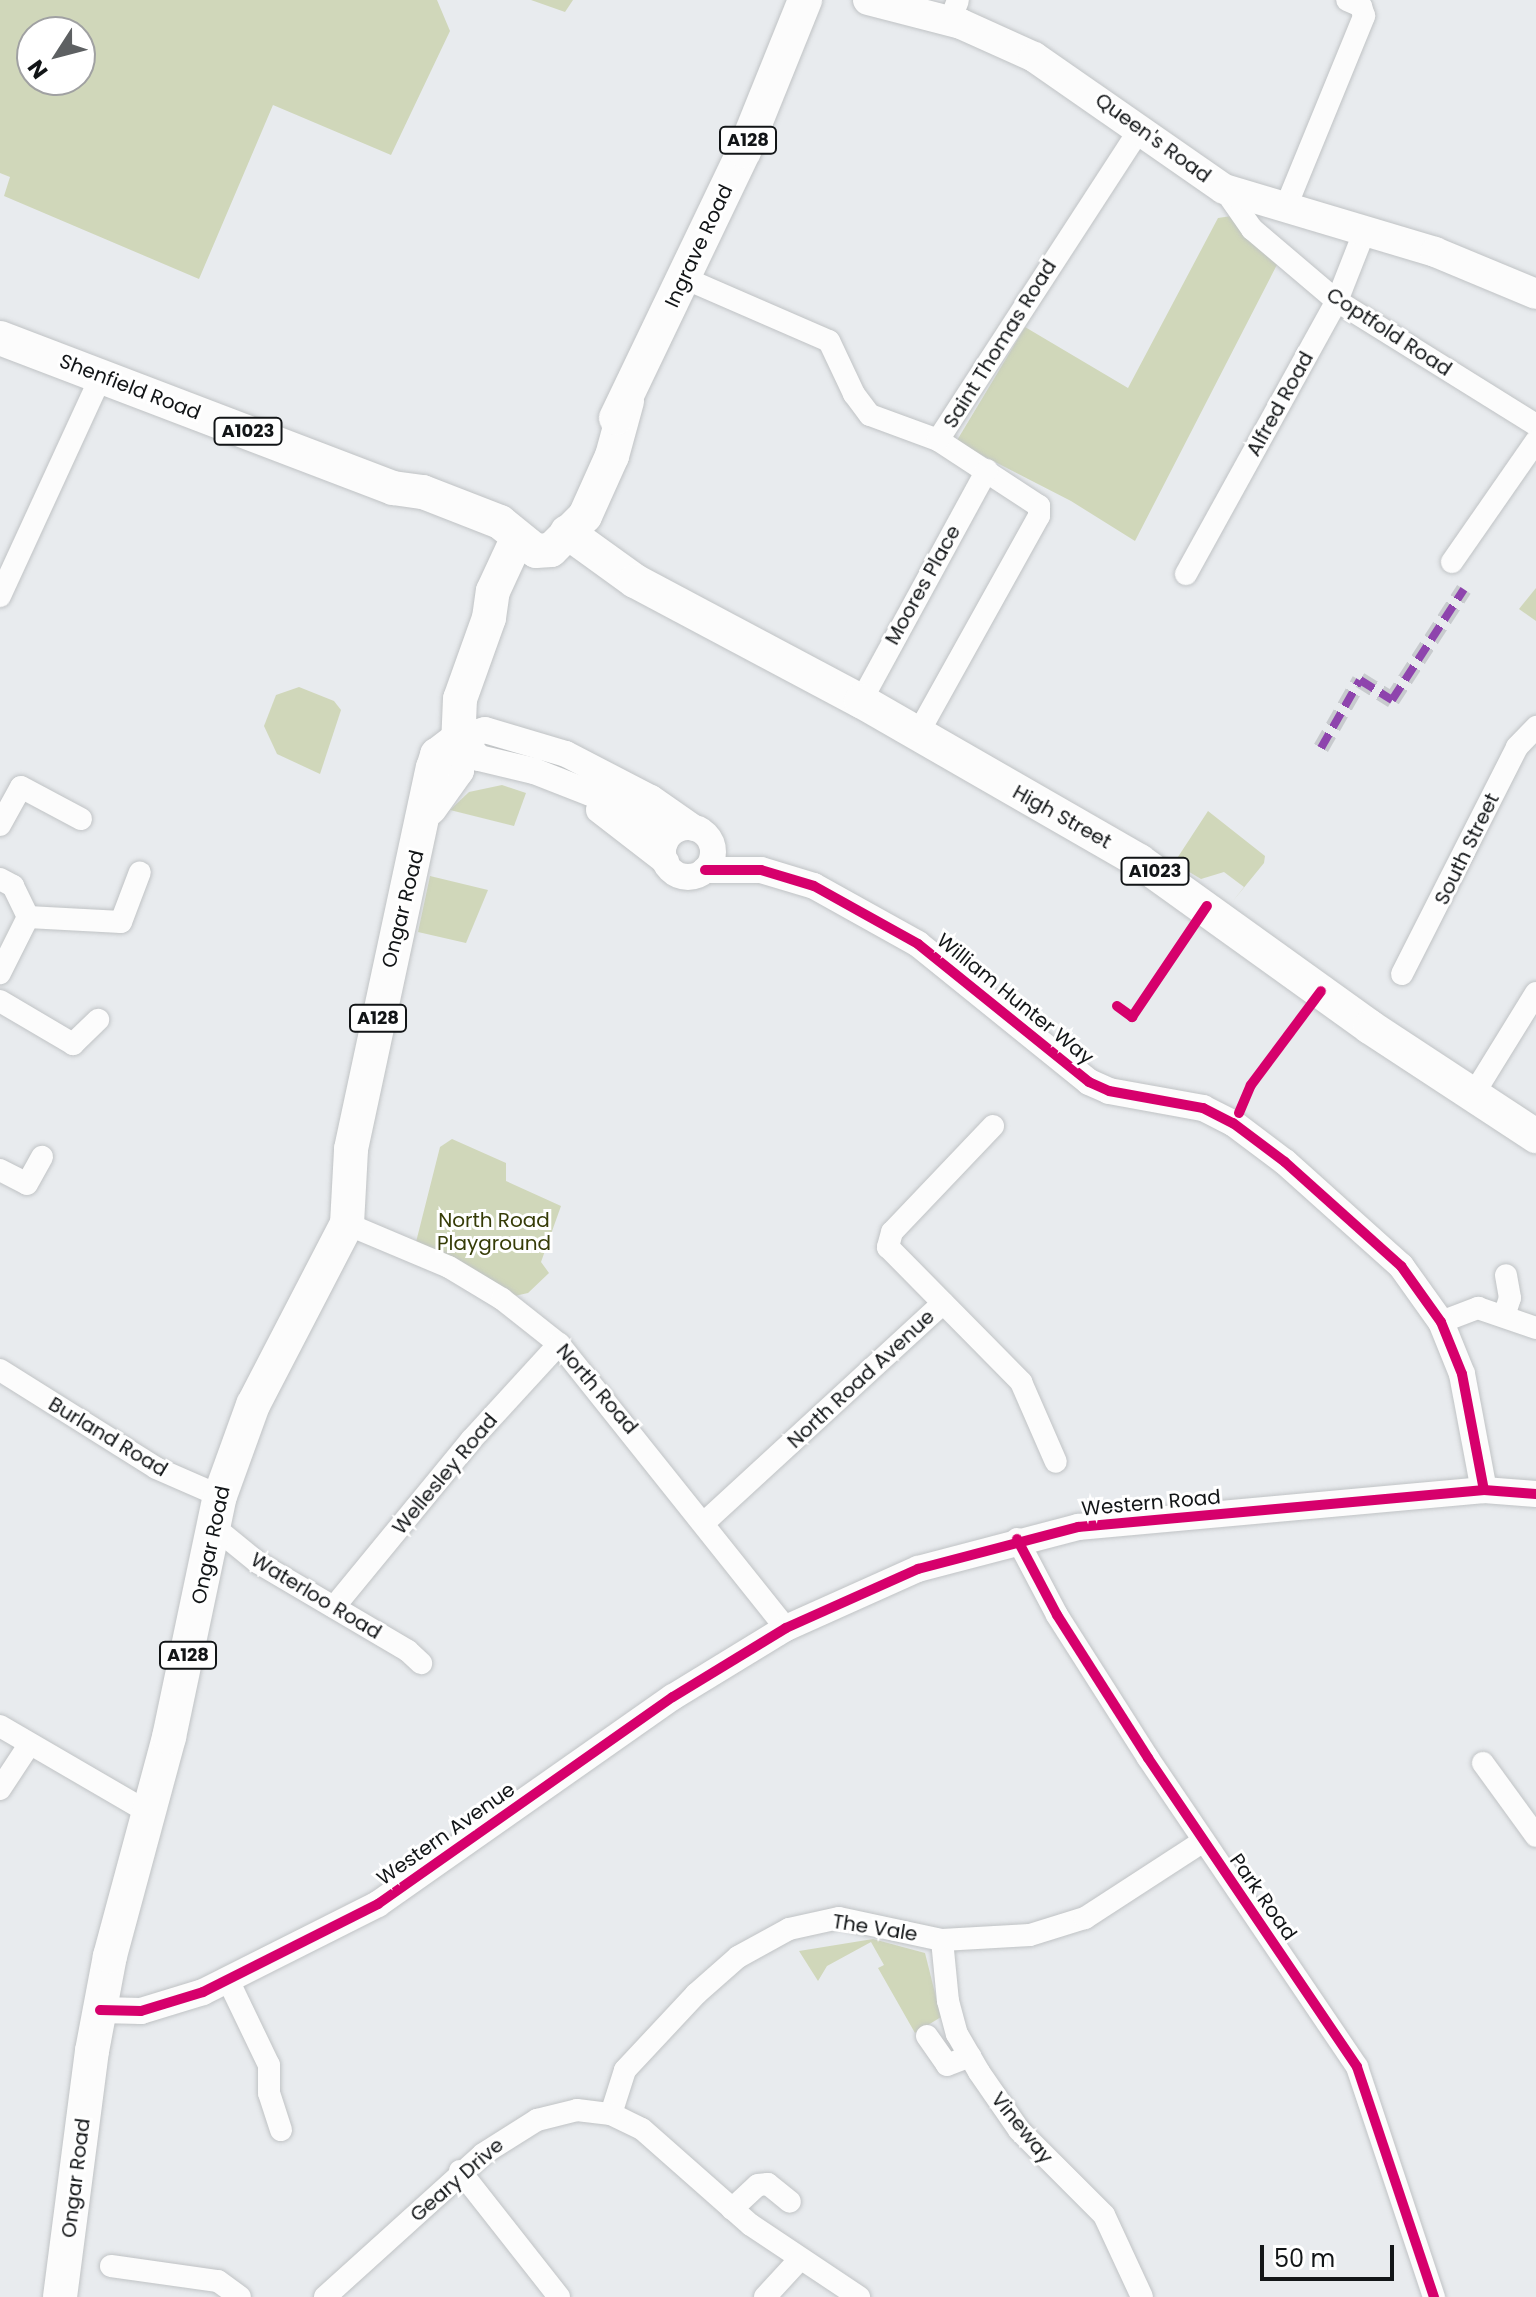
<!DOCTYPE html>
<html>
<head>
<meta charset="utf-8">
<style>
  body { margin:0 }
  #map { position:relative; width:1536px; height:2297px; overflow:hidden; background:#e8ebee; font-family:Poppins,sans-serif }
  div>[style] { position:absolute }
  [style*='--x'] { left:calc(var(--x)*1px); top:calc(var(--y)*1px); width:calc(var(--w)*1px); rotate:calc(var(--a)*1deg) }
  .green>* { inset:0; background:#d0d7ba }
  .pedestrian-tunnel>* { height:16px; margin-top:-8px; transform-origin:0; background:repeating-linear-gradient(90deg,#c8cbce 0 16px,transparent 0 24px) }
  .roads { filter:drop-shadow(0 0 2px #c0c3c5) drop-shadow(0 0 2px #c0c3c5) }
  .minor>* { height:22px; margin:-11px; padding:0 11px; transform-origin:11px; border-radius:11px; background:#fcfcfc }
  .tertiary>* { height:26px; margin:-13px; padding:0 13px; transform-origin:13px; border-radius:13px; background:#fcfcfc }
  .tertiary>.ring { margin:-13px; padding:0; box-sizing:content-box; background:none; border:26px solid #fcfcfc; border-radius:50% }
  .secondary>* { height:30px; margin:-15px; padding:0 15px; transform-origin:15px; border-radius:15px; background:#fcfcfc }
  .primary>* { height:34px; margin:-17px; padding:0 17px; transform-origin:17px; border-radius:17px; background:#fcfcfc }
  .quiet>* { height:8px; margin-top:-4px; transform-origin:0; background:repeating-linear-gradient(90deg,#8e44ad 0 16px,transparent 0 24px) }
  .cycleway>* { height:10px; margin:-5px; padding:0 5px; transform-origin:5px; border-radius:5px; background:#d6006c }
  span { translate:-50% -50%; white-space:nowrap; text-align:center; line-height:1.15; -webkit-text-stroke:6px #fff; paint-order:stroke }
  .shield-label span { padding:2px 6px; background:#fff; border:2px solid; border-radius:6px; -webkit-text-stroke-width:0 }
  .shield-label { font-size:18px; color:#121517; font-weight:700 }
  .street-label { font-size:20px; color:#121517 }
  .park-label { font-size:20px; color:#363c07 }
  .north { position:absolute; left:16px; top:16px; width:80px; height:80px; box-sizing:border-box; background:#fff; border:2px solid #a0a1a2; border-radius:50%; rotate:234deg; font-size:22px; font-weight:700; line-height:32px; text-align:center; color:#121517 }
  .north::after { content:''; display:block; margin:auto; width:28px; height:36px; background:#5d6062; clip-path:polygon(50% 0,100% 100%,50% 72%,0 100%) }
  .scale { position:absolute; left:1260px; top:2245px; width:134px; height:36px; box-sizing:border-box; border:4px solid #121517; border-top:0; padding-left:10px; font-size:24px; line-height:28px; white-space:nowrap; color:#121517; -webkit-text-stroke:6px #fff; paint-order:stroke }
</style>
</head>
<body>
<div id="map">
  <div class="green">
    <div style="clip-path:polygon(evenodd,0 0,437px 0,450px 31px,391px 155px,273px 105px,199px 279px,4px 196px,10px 177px,0 173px,0 0,32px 32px,80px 32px,80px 80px,32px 80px,32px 32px)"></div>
    <div style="clip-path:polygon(531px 0,573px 0,565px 12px)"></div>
    <div style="clip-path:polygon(1238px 215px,1282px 255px,1135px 541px,1071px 501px,956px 442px,1025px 327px,1128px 388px,1218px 218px)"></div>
    <div style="clip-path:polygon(1536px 588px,1536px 621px,1519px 609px)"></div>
    <div style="clip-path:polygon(299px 687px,334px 701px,341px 710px,320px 774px,277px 754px,264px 726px,276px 695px)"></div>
    <div style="clip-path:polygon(502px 785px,526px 793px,514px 826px,450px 810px,469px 792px)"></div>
    <div style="clip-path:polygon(1208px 811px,1265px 856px,1264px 863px,1233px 901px,1244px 887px,1224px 872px,1201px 879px,1174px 863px)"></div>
    <div style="clip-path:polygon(430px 876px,488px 890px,466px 943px,418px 932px)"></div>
    <div style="clip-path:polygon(452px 1139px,506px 1163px,506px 1181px,561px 1206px,541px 1262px,549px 1273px,528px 1293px,502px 1299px,414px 1250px,440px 1147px)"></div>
    <div style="clip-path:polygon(873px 1939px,925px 1953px,941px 2017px,915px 2033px,878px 1968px,884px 1965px,871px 1942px,827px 1966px,818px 1981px,799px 1951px)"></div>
  </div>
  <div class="pedestrian-tunnel">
    <div style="--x:1321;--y:748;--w:78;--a:-60.2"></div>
    <div style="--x:1360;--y:680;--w:38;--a:32"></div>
    <div style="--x:1392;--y:700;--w:132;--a:-57"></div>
  </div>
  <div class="roads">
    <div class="minor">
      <div style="--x:950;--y:21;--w:22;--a:-69"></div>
      <div style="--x:1224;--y:189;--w:49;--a:55"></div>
      <div style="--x:1252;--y:229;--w:111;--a:40.3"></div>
      <div style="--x:1337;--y:301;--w:234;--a:31.9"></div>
      <div style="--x:1285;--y:209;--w:209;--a:-67.7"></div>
      <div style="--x:1364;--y:16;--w:10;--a:-107"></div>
      <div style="--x:1361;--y:6;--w:15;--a:-157"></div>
      <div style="--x:684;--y:278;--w:158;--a:23.5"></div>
      <div style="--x:829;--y:341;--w:59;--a:64.7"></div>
      <div style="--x:854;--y:394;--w:26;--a:53"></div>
      <div style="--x:870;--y:415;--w:72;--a:20.2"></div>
      <div style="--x:938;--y:440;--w:121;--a:33.2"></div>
      <div style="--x:1039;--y:506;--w:10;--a:90"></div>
      <div style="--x:1039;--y:516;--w:248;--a:119.1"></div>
      <div style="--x:938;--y:440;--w:369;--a:-57"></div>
      <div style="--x:1452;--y:562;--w:147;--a:-55.2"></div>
      <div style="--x:1186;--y:574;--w:312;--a:-61.1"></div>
      <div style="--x:1337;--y:301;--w:76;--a:-68.5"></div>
      <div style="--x:0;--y:596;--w:242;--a:-65.3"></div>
      <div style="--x:861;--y:701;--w:263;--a:-61.4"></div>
      <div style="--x:0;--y:825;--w:43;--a:-61.1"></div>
      <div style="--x:21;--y:787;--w:68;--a:28.1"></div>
      <div style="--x:0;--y:879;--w:15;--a:28"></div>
      <div style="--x:13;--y:886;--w:34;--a:64"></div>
      <div style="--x:28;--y:917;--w:63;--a:116.6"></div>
      <div style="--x:28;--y:917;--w:93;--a:3.1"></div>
      <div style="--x:121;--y:922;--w:53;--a:-69.2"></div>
      <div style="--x:1402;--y:974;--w:254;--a:-63.1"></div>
      <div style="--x:1517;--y:747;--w:28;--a:-46"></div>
      <div style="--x:0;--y:1001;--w:85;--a:30.5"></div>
      <div style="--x:73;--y:1044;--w:35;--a:-44"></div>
      <div style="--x:1473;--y:1095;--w:120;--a:-58.3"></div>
      <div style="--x:993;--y:1126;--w:146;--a:133.6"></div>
      <div style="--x:892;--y:1232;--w:16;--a:105"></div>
      <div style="--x:888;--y:1247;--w:190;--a:45.4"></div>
      <div style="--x:1021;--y:1382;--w:87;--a:66.4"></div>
      <div style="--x:0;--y:1170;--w:30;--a:27"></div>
      <div style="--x:27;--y:1184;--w:31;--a:-61"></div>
      <div style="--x:347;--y:1224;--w:111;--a:22.9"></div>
      <div style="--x:449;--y:1267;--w:62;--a:31.1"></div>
      <div style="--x:502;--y:1299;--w:73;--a:38.3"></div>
      <div style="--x:559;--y:1344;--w:364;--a:51.4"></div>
      <div style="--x:1505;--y:1313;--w:16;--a:-72"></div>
      <div style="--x:1510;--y:1298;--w:23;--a:-100"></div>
      <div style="--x:1441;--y:1322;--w:40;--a:-21"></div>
      <div style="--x:1478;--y:1308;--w:61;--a:19"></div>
      <div style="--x:0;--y:1370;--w:184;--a:32.1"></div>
      <div style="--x:156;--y:1468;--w:70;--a:23.6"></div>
      <div style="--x:706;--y:1521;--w:322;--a:-42.6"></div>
      <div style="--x:213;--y:1526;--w:57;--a:39.3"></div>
      <div style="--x:257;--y:1562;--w:175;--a:30.5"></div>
      <div style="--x:408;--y:1651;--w:18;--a:43"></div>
      <div style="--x:1017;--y:1539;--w:86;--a:62.2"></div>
      <div style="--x:1057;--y:1615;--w:169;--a:57.5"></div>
      <div style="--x:1148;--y:1758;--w:373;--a:55.9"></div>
      <div style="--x:1357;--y:2067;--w:243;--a:71.5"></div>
      <div style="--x:334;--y:1607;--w:217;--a:-50.6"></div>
      <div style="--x:472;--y:1439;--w:129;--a:-47.5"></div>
      <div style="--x:0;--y:1726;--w:171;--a:30.2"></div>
      <div style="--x:1483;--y:1763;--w:90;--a:54"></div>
      <div style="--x:0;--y:1789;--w:53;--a:-56.6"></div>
      <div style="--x:942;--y:1940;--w:61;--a:84.4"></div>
      <div style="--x:948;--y:2001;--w:34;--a:75"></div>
      <div style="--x:957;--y:2034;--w:44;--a:59.9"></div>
      <div style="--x:979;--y:2072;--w:70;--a:55.4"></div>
      <div style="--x:1019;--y:2130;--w:120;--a:45"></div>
      <div style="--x:1104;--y:2215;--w:90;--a:65.1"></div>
      <div style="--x:229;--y:1982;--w:92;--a:64.3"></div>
      <div style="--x:269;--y:2065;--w:28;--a:90"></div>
      <div style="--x:269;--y:2093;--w:39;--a:72"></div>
      <div style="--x:927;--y:2036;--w:35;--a:55"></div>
      <div style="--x:947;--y:2065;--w:25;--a:-21"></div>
      <div style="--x:611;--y:2114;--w:46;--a:-72.3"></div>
      <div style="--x:625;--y:2070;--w:104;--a:-46.9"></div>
      <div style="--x:696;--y:1994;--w:56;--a:-41.4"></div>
      <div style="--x:738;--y:1957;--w:58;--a:-28.8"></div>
      <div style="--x:789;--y:1929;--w:51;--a:-12.4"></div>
      <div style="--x:839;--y:1918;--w:105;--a:12.1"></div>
      <div style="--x:942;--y:1940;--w:88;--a:-3.3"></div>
      <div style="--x:1030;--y:1935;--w:58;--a:-17.2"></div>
      <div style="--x:1085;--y:1918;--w:140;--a:-33"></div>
      <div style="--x:460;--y:2171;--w:160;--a:51.8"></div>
      <div style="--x:732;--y:2209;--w:35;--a:-43"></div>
      <div style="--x:758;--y:2185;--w:10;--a:-6"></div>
      <div style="--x:768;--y:2184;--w:28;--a:39"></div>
      <div style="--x:111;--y:2266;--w:108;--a:8"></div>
      <div style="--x:218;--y:2281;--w:27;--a:36"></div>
      <div style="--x:325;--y:2297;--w:213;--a:-42.1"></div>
      <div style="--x:483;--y:2154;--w:64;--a:-32.2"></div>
      <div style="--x:537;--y:2120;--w:41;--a:-14"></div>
      <div style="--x:577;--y:2110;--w:34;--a:7"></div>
      <div style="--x:611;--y:2114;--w:34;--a:26"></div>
      <div style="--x:642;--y:2129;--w:145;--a:41.4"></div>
      <div style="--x:751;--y:2225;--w:130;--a:33.7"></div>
      <div style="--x:765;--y:2297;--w:50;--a:-47.4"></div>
    </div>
    <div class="tertiary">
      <div style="--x:599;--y:810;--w:85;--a:37.8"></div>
      <div class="ring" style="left:663px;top:827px;width:24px;height:24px"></div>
      <div style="--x:665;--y:842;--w:21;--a:-125"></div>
      <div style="--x:653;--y:825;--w:46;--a:-150.1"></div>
      <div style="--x:613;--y:802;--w:85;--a:-158.6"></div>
      <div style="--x:534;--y:771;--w:57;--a:-166.7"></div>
      <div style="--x:479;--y:758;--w:28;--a:-131"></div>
      <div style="--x:461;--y:737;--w:25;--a:-16"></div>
      <div style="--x:485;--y:730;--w:84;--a:16.5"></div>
      <div style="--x:566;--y:754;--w:96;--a:27.4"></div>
      <div style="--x:651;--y:798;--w:52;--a:34.9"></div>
      <div style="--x:705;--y:870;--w:56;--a:0"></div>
      <div style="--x:761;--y:870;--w:55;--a:16.8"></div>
      <div style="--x:814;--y:886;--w:119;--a:29.1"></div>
      <div style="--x:918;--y:944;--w:220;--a:38.9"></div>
      <div style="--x:1089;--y:1082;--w:22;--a:24"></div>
      <div style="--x:1109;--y:1091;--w:96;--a:10.3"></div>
      <div style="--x:1203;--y:1108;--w:34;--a:27"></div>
      <div style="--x:1233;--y:1123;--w:65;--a:36.9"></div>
      <div style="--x:1285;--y:1162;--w:156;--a:41.9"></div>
      <div style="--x:1401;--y:1266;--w:69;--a:54.5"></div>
      <div style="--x:1441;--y:1322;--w:56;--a:68"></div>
      <div style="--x:1462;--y:1374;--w:118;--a:79.3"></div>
      <div style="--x:100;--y:2010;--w:41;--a:1.4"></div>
      <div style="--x:141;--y:2011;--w:65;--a:-17"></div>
      <div style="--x:203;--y:1992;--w:196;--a:-26.7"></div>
      <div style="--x:378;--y:1904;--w:360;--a:-35.1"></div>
      <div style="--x:673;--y:1697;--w:132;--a:-31.4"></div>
      <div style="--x:786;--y:1628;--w:145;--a:-24.1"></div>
      <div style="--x:918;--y:1569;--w:165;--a:-14.7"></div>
      <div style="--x:1078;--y:1527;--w:408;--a:-5.2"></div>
      <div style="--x:1484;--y:1490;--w:52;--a:4.4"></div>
    </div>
    <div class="secondary">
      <div style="--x:868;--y:0;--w:96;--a:14.5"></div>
      <div style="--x:961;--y:24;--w:80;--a:24.3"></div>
      <div style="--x:1034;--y:57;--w:231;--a:34.8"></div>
      <div style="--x:1224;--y:189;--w:220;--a:16.6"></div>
      <div style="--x:1435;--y:252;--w:109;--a:22.6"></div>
    </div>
    <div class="primary">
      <div style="--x:0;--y:338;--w:421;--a:20.9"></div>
      <div style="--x:393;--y:488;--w:30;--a:8"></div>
      <div style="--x:423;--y:492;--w:83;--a:21.3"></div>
      <div style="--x:500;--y:522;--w:46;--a:38.9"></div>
      <div style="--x:536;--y:551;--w:15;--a:-4"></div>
      <div style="--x:551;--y:550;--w:48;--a:-45"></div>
      <div style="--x:585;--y:516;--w:66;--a:-65.8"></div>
      <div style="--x:612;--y:456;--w:57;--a:-74.7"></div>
      <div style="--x:616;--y:418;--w:296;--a:-64.4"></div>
      <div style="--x:744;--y:151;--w:163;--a:-68"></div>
      <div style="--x:567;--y:532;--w:84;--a:35.8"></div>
      <div style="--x:635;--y:581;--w:256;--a:28"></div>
      <div style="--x:861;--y:701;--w:321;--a:29.9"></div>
      <div style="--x:1139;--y:861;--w:284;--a:35.7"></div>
      <div style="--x:1370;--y:1027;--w:199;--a:33.3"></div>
      <div style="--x:430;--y:808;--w:47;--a:-54.6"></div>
      <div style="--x:457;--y:770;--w:71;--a:-87.6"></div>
      <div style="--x:460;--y:699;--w:86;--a:-70.3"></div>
      <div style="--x:489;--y:618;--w:27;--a:-82"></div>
      <div style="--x:493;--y:591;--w:57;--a:-65.2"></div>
      <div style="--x:60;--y:2297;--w:248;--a:-82.6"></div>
      <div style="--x:92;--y:2051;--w:97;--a:-79.3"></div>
      <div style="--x:110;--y:1956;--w:227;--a:-74.9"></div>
      <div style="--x:169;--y:1737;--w:246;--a:-78.1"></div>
      <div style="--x:220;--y:1496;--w:97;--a:-70.1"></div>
      <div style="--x:253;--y:1405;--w:204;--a:-62.6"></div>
      <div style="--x:347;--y:1224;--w:75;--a:-86.9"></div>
      <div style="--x:351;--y:1149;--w:390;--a:-77.9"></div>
      <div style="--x:433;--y:768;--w:14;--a:-73"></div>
      <div style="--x:437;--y:755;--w:30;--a:-37"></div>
    </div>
  </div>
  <div class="quiet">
    <div style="--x:1321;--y:748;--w:78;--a:-60.2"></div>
    <div style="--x:1360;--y:680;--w:38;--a:32"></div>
    <div style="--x:1392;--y:700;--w:132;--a:-57"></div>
  </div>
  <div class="cycleway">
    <div style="--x:705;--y:870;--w:56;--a:0"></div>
    <div style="--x:761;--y:870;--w:55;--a:16.8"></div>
    <div style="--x:814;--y:886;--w:119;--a:29.1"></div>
    <div style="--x:918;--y:944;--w:220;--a:38.9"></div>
    <div style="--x:1089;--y:1082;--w:22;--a:24"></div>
    <div style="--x:1109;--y:1091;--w:96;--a:10.3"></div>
    <div style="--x:1203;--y:1108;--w:34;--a:27"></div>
    <div style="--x:1233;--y:1123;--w:65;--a:36.9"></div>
    <div style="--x:1285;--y:1162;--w:156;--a:41.9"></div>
    <div style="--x:1401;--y:1266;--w:69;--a:54.5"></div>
    <div style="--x:1441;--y:1322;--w:56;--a:68"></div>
    <div style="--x:1462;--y:1374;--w:118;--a:79.3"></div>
    <div style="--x:1117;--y:1006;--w:19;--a:36"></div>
    <div style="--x:1132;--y:1017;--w:134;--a:-56"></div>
    <div style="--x:1239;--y:1113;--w:30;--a:-67"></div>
    <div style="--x:1251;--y:1085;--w:117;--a:-53.3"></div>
    <div style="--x:1017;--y:1539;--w:86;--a:62.2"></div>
    <div style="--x:1057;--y:1615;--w:169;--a:57.5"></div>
    <div style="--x:1148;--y:1758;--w:373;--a:55.9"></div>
    <div style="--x:1357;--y:2067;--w:243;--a:71.5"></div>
    <div style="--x:100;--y:2010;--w:41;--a:1.4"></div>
    <div style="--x:141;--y:2011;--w:65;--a:-17"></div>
    <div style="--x:203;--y:1992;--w:196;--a:-26.7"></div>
    <div style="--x:378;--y:1904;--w:360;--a:-35.1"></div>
    <div style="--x:673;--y:1697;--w:132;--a:-31.4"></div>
    <div style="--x:786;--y:1628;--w:145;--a:-24.1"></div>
    <div style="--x:918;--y:1569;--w:165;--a:-14.7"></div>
    <div style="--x:1078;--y:1527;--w:408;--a:-5.2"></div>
    <div style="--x:1484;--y:1490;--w:52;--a:4.4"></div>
  </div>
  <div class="shield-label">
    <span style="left:748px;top:140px">A128</span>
    <span style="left:248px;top:431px">A1023</span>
    <span style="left:1155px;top:871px">A1023</span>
    <span style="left:378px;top:1018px">A128</span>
    <span style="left:188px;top:1655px">A128</span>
  </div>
  <div class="street-label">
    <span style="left:1153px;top:138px;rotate:36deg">Queen's Road</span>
    <span style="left:699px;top:246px;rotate:-65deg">Ingrave Road</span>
    <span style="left:1389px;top:332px;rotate:33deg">Coptfold Road</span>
    <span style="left:1000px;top:344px;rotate:-58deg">Saint Thomas Road</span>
    <span style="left:130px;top:387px;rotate:21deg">Shenfield Road</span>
    <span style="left:1280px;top:404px;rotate:-61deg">Alfred Road</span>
    <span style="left:923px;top:585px;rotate:-61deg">Moores Place</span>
    <span style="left:1062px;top:817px;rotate:29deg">High Street</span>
    <span style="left:1467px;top:849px;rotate:-64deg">South Street</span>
    <span style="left:403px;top:909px;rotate:-76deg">Ongar Road</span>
    <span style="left:1015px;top:999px;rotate:39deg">William Hunter Way</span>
    <span style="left:861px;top:1379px;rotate:-43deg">North Road Avenue</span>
    <span style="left:597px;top:1389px;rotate:49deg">North Road</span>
    <span style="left:108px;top:1437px;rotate:31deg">Burland Road</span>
    <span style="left:445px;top:1474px;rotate:-50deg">Wellesley Road</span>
    <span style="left:1151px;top:1503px;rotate:-5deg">Western Road</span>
    <span style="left:211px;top:1545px;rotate:-78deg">Ongar Road</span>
    <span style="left:316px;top:1596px;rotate:31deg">Waterloo Road</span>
    <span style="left:446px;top:1834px;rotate:-35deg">Western Avenue</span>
    <span style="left:1263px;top:1897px;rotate:55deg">Park Road</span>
    <span style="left:875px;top:1928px;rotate:9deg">The Vale</span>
    <span style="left:1022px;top:2128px;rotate:51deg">Vineway</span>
    <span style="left:76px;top:2178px;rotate:-83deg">Ongar Road</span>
    <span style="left:457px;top:2180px;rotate:-41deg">Geary Drive</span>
  </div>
  <div class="park-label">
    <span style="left:494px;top:1232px">North Road<br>Playground</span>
  </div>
  <div class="north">N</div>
  <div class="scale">50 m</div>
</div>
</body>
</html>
